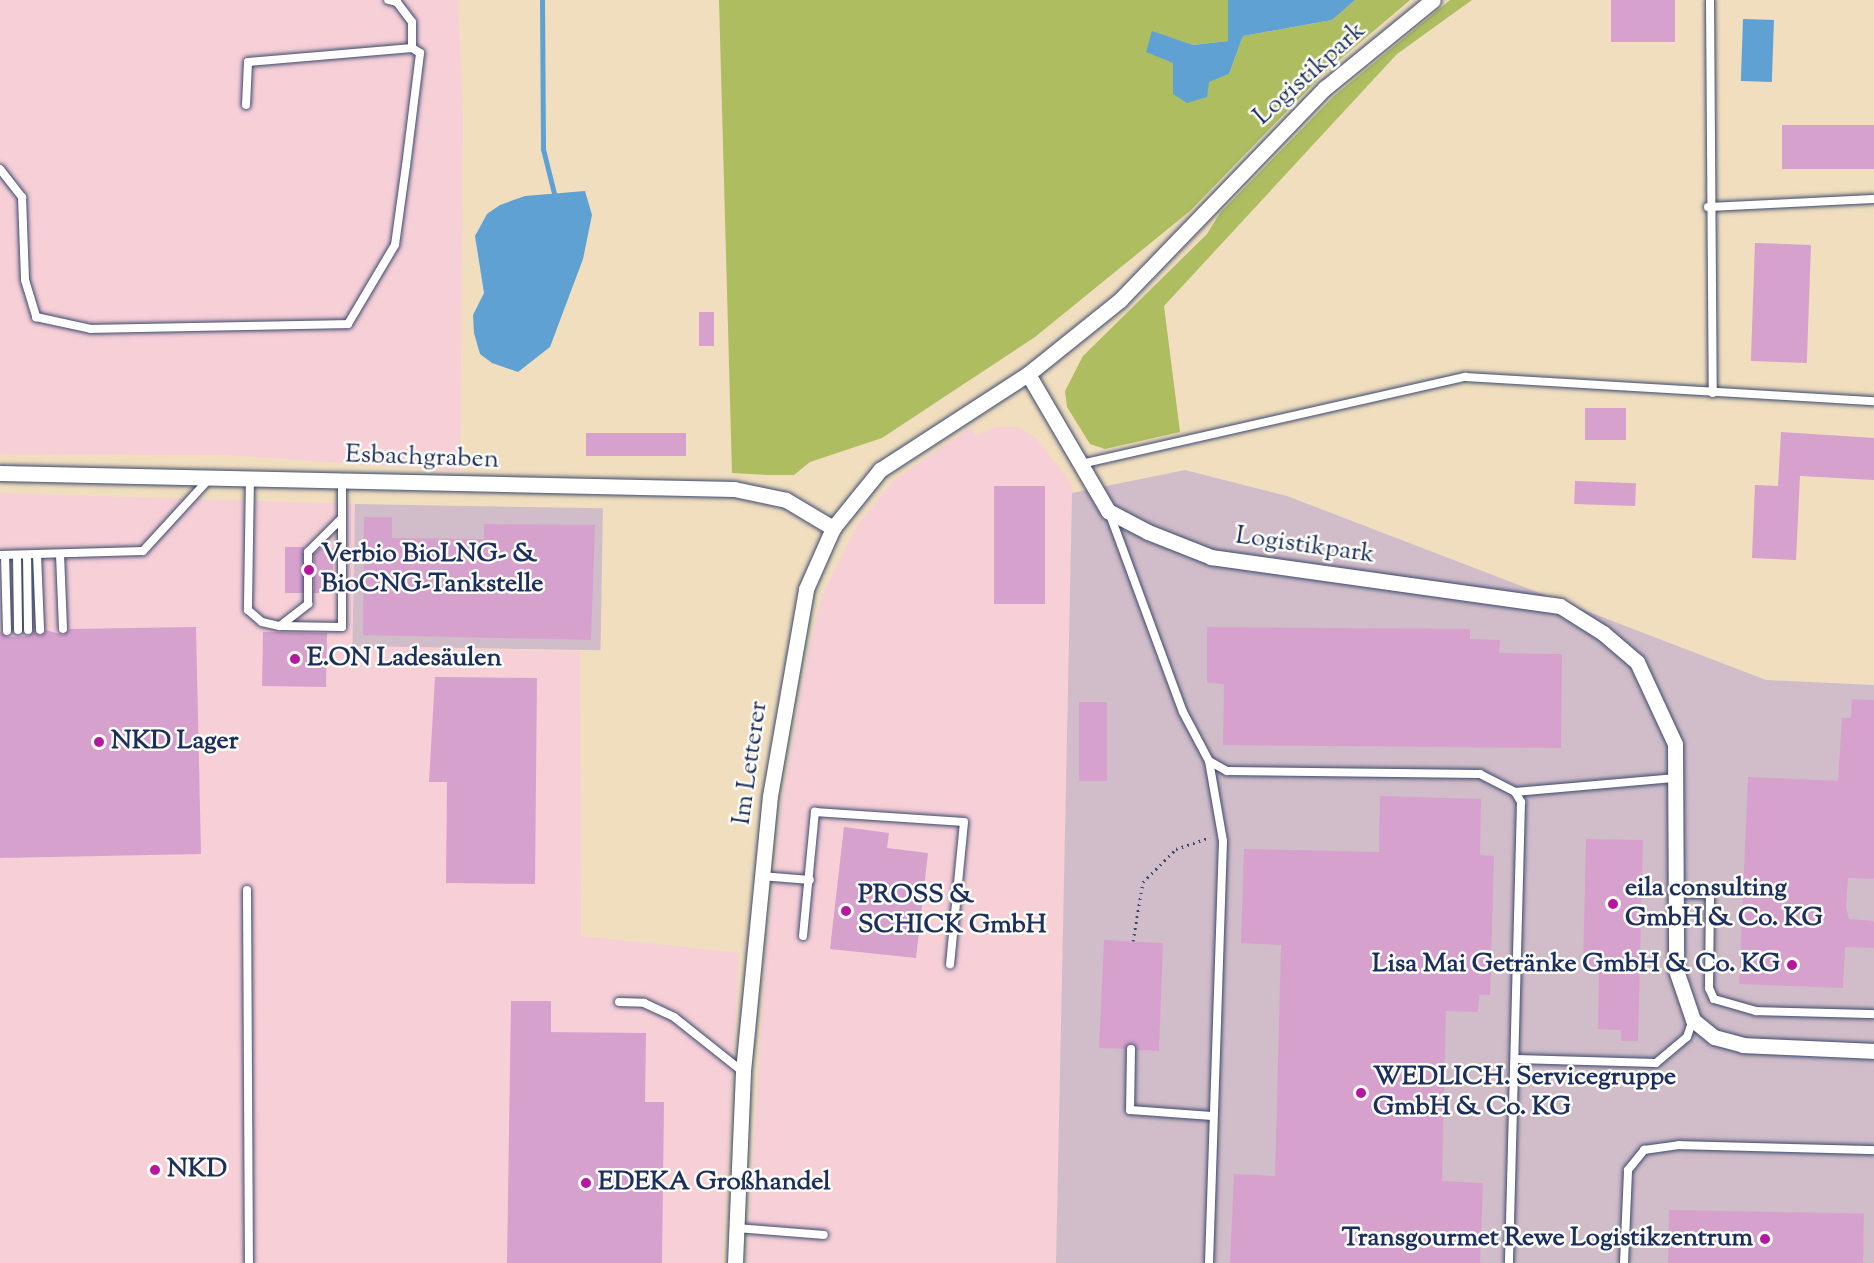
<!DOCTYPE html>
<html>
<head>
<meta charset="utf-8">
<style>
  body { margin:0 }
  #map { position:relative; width:1874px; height:1263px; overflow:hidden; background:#f0debf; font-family:"Sorts Mill Goudy",serif }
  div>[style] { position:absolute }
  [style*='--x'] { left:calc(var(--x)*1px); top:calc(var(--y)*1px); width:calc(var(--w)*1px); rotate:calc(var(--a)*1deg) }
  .built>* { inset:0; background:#f6cfd7 }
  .industrial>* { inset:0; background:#d1bdc9; transform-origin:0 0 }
  .green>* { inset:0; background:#aebd60 }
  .water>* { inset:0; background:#5fa1d3; transform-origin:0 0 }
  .stream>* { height:5px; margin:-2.5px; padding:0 2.5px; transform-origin:2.5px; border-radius:2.5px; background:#5fa1d3 }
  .building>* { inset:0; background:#d7a1cd; transform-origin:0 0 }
  .path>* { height:3px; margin-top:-1.5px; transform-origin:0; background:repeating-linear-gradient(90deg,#3b496d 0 1.5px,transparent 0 6px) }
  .roads { filter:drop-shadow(0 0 2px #3b496d) drop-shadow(0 0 2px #3b496d) }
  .lane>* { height:8px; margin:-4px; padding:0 4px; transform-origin:4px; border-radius:4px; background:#fff }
  .street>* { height:15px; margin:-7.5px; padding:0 7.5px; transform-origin:7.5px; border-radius:7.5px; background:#fff }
  .dots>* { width:16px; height:16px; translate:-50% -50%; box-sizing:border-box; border:3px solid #fdfcf7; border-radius:50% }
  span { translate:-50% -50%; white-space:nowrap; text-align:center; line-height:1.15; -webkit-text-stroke:5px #fdfcf7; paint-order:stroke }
  .street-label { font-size:26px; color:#1b2f5e }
  .poi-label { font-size:26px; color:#1b2f5e; font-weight:700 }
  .left { translate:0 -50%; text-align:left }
  .right { translate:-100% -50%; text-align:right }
</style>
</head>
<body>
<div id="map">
  <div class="built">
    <div style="clip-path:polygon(0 0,458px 0,463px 118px,460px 471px,225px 455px,0 454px)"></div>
    <div style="clip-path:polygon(971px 427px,975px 436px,996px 427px,1018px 427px,1036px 438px,1072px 485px,1056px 1263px,747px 1263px,765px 962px,782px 801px,810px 642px,823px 593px,858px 524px,894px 480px)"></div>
    <div style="clip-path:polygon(0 493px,355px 504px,355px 646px,580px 651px,581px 936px,739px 953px,722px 1263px,0 1263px)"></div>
  </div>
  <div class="industrial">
    <div style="clip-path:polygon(1185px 470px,1287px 496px,1766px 680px,1874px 685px,1874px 1263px,1056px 1263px,1072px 493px)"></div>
    <div style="left:355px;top:504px;width:248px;height:142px;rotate:1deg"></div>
  </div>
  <div class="green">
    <div style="clip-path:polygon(719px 0,1228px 0,1228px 41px,1193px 45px,1152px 32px,1173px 63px,1173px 94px,1229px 74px,1243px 36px,1332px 20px,1355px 0,1410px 0,1323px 74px,1190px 211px,1035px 337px,882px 438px,810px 462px,794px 475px,767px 475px,732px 473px)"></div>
    <div style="clip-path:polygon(1450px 0,1472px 0,1397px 54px,1164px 306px,1180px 432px,1105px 449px,1090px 444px,1067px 407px,1065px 391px,1083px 356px,1207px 234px,1220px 213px,1334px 96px)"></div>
  </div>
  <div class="water">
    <div style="clip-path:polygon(1228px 0,1355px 0,1332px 20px,1243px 36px,1229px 74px,1209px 82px,1207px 97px,1187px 103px,1173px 94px,1173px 63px,1146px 52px,1152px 31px,1193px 45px,1228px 41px)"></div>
    <div style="left:1743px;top:19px;width:31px;height:62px;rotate:2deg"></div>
    <div style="clip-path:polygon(585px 191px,592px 215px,583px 259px,550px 347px,518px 372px,492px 363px,480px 354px,474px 333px,473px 315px,484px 293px,475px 236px,487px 214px,500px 205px,525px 196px)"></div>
  </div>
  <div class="stream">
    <div style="--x:542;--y:0;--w:149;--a:89.6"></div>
    <div style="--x:543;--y:149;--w:49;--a:76"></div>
  </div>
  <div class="building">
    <div style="left:1611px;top:0;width:64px;height:42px"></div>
    <div style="left:1874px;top:125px;width:44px;height:92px;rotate:90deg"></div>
    <div style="left:1755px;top:243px;width:56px;height:118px;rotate:2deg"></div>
    <div style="left:699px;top:312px;width:15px;height:34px"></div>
    <div style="left:1626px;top:408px;width:32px;height:41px;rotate:90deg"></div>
    <div style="clip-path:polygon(1781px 432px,1874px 438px,1874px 480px,1800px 476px,1796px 560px,1752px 558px,1755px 485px,1778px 486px)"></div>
    <div style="left:686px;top:433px;width:23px;height:100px;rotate:90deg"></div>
    <div style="left:1575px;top:481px;width:61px;height:23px;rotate:2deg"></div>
    <div style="left:994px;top:486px;width:51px;height:118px"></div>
    <div style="clip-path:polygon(364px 517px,392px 517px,392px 538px,484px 539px,484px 524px,595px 525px,591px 640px,363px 635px)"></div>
    <div style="left:285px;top:547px;width:19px;height:46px"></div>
    <div style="clip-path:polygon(321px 548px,333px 548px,333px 593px,314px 593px,314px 554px)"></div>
    <div style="clip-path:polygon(196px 627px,201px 854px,0 858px,0 631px,7px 637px,29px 636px,34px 630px,40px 636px,46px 630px,63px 635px,69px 629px)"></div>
    <div style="clip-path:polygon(1207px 627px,1470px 629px,1470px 639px,1500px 640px,1499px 653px,1562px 654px,1561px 748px,1223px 745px,1224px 684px,1207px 683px)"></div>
    <div style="left:263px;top:632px;width:64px;height:54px;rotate:1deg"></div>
    <div style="clip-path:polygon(435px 677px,537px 678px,535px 884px,446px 883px,447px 782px,429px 782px)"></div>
    <div style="clip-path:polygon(1852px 699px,1874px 700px,1874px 879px,1848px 878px,1846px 907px,1849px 919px,1874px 921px,1874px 948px,1845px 947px,1843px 988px,1739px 984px,1748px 777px,1838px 781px,1842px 718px,1851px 718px)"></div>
    <div style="left:1079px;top:702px;width:28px;height:79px"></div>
    <div style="clip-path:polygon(1380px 796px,1481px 799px,1480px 855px,1494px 856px,1490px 995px,1479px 995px,1478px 1012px,1446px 1011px,1442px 1181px,1483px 1183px,1480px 1263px,1230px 1263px,1234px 1174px,1275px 1176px,1281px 945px,1241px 943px,1244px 849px,1379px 852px)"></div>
    <div style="clip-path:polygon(844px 827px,889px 833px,887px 848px,928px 853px,916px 958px,830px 949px)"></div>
    <div style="clip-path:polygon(1586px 839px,1643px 840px,1638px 1041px,1621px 1041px,1621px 1030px,1598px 1029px,1599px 968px,1583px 968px)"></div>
    <div style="clip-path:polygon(1104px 940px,1163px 943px,1159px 1051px,1137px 1050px,1132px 1043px,1125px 1049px,1099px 1048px)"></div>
    <div style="clip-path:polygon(511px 1001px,551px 1001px,551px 1032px,646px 1033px,645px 1102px,664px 1102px,662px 1263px,507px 1263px)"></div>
    <div style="left:1669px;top:1210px;width:195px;height:53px;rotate:1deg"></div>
  </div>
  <div class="path">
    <div style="--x:1133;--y:941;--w:60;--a:-80.4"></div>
    <div style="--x:1143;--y:882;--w:47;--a:-45"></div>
    <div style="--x:1176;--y:849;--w:36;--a:-19"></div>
  </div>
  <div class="roads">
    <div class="lane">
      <div style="--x:1710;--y:0;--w:393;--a:89.6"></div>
      <div style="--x:246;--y:105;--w:43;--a:-87.3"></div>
      <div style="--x:248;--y:62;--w:165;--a:-4.9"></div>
      <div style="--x:0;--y:169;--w:36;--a:52"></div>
      <div style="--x:22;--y:197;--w:83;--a:87.9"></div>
      <div style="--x:25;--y:280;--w:39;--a:73"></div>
      <div style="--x:36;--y:317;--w:56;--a:12.3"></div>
      <div style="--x:91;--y:329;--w:257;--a:-1.1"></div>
      <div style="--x:348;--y:324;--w:92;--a:-59.3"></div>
      <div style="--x:395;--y:245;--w:80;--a:-82.1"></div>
      <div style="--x:406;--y:166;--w:114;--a:-82.9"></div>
      <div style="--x:420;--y:53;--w:9;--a:-148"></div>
      <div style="--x:412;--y:48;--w:26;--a:-90"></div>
      <div style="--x:412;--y:22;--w:25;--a:-127"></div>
      <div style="--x:397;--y:2;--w:9;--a:-167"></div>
      <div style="--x:1708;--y:207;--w:166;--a:-2.8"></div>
      <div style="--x:1081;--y:464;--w:394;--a:-12.8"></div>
      <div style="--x:1465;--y:377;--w:410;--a:3.4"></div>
      <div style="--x:250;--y:477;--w:133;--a:90.9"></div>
      <div style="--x:248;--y:610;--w:18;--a:41"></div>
      <div style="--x:262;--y:622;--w:18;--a:13"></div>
      <div style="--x:280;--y:626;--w:62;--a:0.9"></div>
      <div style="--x:342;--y:627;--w:148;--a:-90"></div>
      <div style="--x:1109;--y:512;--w:213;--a:69.7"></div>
      <div style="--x:1183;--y:712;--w:55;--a:62"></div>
      <div style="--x:1209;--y:761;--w:21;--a:29"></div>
      <div style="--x:1227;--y:771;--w:253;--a:0.7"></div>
      <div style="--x:1480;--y:774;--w:39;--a:27"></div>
      <div style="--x:1515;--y:792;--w:12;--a:59"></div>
      <div style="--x:1521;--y:802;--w:461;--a:91.5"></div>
      <div style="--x:37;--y:554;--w:76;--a:87.7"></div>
      <div style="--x:60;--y:554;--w:75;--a:87.7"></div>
      <div style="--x:0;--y:555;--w:143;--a:-1.6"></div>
      <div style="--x:143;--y:551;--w:98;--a:-47.5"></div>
      <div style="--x:5;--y:555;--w:76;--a:88.5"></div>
      <div style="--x:17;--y:555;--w:75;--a:89.2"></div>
      <div style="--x:27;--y:555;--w:75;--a:89.2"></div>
      <div style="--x:280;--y:626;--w:36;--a:-38"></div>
      <div style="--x:308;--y:604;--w:52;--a:-90"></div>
      <div style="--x:308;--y:552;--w:48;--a:-45"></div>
      <div style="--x:1515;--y:792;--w:162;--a:-5"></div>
      <div style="--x:761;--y:876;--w:49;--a:4.7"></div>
      <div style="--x:247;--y:890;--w:373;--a:89.7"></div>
      <div style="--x:1676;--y:893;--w:34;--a:2"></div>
      <div style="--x:1710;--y:894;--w:94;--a:90.6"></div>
      <div style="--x:1709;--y:988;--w:12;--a:66"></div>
      <div style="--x:1714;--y:999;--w:44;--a:15.9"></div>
      <div style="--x:1756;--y:1011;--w:118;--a:1.5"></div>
      <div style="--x:803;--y:936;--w:125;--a:-84.5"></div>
      <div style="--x:815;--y:812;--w:149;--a:3.8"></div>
      <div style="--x:964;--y:822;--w:143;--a:95.6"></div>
      <div style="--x:619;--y:1002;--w:25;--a:2"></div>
      <div style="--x:644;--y:1003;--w:33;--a:25"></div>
      <div style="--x:674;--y:1017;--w:87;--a:38.5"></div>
      <div style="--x:1131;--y:1049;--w:61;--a:90.9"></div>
      <div style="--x:1130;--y:1110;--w:82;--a:4.2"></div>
      <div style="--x:1516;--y:1059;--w:140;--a:1.6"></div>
      <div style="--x:1656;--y:1063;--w:40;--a:-40"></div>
      <div style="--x:1687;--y:1037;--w:18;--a:-71"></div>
      <div style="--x:737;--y:1228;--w:87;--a:4.6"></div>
      <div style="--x:1209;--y:1263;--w:422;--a:-88.1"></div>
      <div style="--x:1223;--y:841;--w:81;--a:-99.9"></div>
      <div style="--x:1624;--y:1263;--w:93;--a:-87.5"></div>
      <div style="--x:1628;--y:1170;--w:26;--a:-51"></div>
      <div style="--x:1644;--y:1150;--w:35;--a:-8"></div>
      <div style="--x:1679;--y:1145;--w:195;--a:1.5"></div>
    </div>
    <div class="street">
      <div style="--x:1028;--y:374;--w:159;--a:59.7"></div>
      <div style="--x:1108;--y:511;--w:45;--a:27.7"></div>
      <div style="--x:1148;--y:532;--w:68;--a:21.6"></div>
      <div style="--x:1211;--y:557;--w:352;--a:8"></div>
      <div style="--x:1560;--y:606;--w:51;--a:32.1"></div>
      <div style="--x:1603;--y:633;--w:45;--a:40.5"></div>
      <div style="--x:1637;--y:662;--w:90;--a:65.1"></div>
      <div style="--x:1675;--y:744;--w:226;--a:89.7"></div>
      <div style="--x:1676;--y:970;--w:53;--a:71.2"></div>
      <div style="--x:1693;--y:1020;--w:27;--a:39"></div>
      <div style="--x:1714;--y:1037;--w:30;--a:15"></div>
      <div style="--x:1743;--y:1045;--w:131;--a:2.6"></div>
      <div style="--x:0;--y:473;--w:734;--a:1.25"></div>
      <div style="--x:734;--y:489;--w:53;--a:11.9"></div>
      <div style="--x:786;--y:500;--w:55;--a:30.8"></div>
      <div style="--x:735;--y:1263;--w:192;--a:-87.6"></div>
      <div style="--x:743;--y:1071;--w:276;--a:-84.4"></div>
      <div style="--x:770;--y:796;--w:210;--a:-80.1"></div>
      <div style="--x:806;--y:589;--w:67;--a:-66.1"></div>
      <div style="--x:833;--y:528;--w:75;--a:-51"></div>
      <div style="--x:880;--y:470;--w:176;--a:-33"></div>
      <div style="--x:1028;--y:374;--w:118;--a:-38.8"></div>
      <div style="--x:1120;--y:300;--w:295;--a:-46"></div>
      <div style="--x:1325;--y:88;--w:139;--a:-39.2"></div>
    </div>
  </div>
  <div class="dots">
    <div style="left:309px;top:570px;background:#b5179e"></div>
    <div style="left:295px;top:659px;background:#b5179e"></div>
    <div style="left:99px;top:742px;background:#b5179e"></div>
    <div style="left:1613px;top:904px;background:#b5179e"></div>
    <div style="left:846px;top:911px;background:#b5179e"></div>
    <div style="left:1792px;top:965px;background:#b5179e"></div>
    <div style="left:1361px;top:1093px;background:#b5179e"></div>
    <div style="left:155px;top:1170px;background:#b5179e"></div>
    <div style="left:586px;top:1183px;background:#b5179e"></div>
    <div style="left:1765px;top:1239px;background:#b5179e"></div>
  </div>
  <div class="street-label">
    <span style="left:1310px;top:74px;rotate:-42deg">Logistikpark</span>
    <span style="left:422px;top:458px;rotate:2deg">Esbachgraben</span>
    <span style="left:1305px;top:546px;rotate:8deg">Logistikpark</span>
    <span style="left:751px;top:763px;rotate:-82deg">Im Letterer</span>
  </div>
  <div class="poi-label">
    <span class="left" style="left:321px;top:570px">Verbio BioLNG- &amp;<br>BioCNG-Tankstelle</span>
    <span class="left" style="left:307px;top:659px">E.ON Ladesäulen</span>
    <span class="left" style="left:111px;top:742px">NKD Lager</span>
    <span class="left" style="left:1625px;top:904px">eila consulting<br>GmbH &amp; Co. KG</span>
    <span class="left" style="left:858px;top:911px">PROSS &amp;<br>SCHICK GmbH</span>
    <span class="right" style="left:1780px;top:965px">Lisa Mai Getränke GmbH &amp; Co. KG</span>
    <span class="left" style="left:1373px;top:1093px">WEDLICH. Servicegruppe<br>GmbH &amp; Co. KG</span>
    <span class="left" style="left:167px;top:1170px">NKD</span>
    <span class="left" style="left:598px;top:1183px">EDEKA Großhandel</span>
    <span class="right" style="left:1753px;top:1239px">Transgourmet Rewe Logistikzentrum</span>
  </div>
</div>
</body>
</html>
